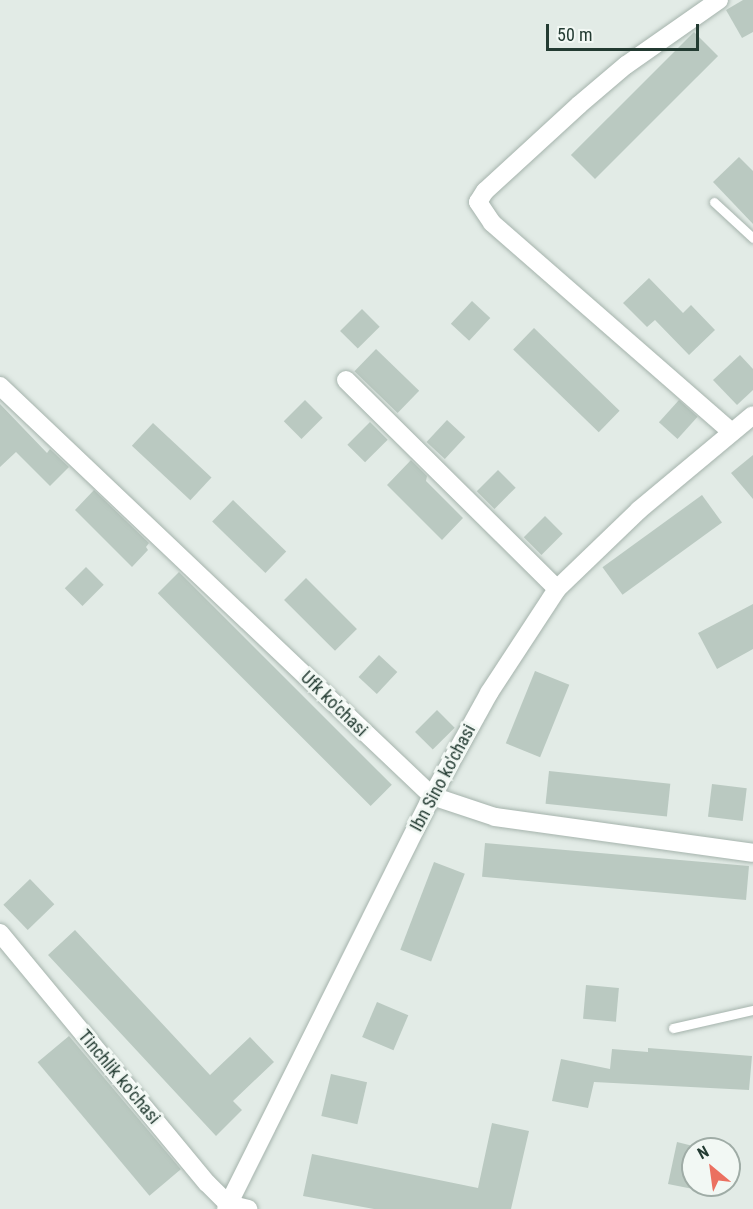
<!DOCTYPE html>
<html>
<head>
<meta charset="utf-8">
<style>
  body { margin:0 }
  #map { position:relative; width:753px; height:1209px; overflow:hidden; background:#e2ebe6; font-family:"Roboto Condensed",sans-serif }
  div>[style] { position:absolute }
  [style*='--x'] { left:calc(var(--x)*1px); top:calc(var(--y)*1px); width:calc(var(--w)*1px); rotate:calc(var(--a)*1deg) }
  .building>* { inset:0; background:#bac9c1; transform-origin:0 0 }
  .roads { filter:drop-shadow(0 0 2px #a5b3ac) drop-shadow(0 0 2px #a5b3ac) }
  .service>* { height:9px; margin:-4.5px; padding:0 4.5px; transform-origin:4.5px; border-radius:4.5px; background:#fff }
  .minor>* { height:18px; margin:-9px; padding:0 9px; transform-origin:9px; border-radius:9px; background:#fff }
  span { translate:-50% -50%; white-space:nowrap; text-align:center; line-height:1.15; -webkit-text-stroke:6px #f2f8f4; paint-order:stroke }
  .street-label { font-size:18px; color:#233b32 }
  .north { position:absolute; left:681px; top:1137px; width:60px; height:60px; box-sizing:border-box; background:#f2f8f4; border:2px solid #9faca6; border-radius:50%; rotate:331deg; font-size:16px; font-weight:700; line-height:24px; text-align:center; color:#233b32 }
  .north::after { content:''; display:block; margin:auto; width:21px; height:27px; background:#eb7060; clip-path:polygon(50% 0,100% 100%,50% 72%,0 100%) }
  .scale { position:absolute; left:546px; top:24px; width:153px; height:27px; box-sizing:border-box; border:3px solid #233b32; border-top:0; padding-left:8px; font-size:18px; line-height:21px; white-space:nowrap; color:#233b32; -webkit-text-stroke:4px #f2f8f4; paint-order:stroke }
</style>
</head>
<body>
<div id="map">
  <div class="building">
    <div style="clip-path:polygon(743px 0,753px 0,753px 32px,742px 38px,726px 10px)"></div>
    <div style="left:694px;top:32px;width:34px;height:174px;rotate:45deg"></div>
    <div style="clip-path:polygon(739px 157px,753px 171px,753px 224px,713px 182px)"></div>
    <div style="clip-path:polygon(649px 278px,683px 313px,691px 305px,715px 330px,689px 355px,655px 320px,647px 327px,623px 303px)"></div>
    <div style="left:472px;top:301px;width:25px;height:31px;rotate:43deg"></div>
    <div style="left:362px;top:309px;width:25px;height:31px;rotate:45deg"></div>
    <div style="left:534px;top:328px;width:119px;height:30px;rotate:44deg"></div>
    <div style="left:376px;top:349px;width:60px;height:31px;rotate:44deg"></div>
    <div style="clip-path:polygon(740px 355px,753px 369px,753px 390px,737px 405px,713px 380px)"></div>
    <div style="left:305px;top:400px;width:25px;height:30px;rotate:45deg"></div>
    <div style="left:679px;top:400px;width:25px;height:30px;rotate:42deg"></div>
    <div style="clip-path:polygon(0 404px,47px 453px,50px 449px,69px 467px,50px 486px,16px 452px,0 467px)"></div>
    <div style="left:447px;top:420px;width:25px;height:30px;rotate:43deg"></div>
    <div style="left:370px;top:422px;width:25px;height:32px;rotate:45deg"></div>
    <div style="left:153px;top:423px;width:80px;height:31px;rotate:43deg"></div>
    <div style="clip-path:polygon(753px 455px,753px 499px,731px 473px)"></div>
    <div style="clip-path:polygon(411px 460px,427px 476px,426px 481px,463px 518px,442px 540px,387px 485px)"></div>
    <div style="left:498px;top:470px;width:25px;height:30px;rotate:45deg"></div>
    <div style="clip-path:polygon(94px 490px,149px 543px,146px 547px,148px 550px,132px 567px,75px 510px)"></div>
    <div style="left:702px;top:495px;width:34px;height:123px;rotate:54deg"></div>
    <div style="left:233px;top:500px;width:74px;height:30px;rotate:44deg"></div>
    <div style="left:545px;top:516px;width:25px;height:30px;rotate:45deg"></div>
    <div style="left:86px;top:567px;width:25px;height:30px;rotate:45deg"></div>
    <div style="left:179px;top:572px;width:301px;height:30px;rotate:45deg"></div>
    <div style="left:306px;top:578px;width:72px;height:31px;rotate:45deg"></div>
    <div style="clip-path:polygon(753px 604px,753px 649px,717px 669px,698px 633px)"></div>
    <div style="left:379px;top:655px;width:25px;height:30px;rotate:43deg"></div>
    <div style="left:535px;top:671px;width:37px;height:78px;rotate:22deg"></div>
    <div style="left:437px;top:710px;width:25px;height:31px;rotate:45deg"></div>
    <div style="left:549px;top:771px;width:122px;height:33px;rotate:6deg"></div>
    <div style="left:712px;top:784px;width:35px;height:33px;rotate:7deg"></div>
    <div style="left:485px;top:843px;width:265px;height:34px;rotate:5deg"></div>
    <div style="left:434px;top:862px;width:33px;height:94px;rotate:21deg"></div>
    <div style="left:30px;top:879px;width:35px;height:37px;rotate:46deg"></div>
    <div style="clip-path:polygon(75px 930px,210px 1075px,250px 1037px,274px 1062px,233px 1101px,242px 1110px,216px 1136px,48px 955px)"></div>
    <div style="left:586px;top:985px;width:33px;height:34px;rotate:5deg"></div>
    <div style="left:377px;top:1002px;width:34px;height:38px;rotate:23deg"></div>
    <div style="left:69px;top:1036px;width:174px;height:41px;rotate:50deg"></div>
    <div style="clip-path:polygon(648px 1048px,752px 1056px,749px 1090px,594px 1082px,588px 1108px,552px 1101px,561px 1059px,610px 1069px,612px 1049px,648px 1052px)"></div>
    <div style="left:331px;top:1074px;width:37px;height:43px;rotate:13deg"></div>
    <div style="clip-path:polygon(492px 1123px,529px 1131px,511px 1209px,374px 1209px,303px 1196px,312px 1154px,478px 1188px)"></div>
    <div style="clip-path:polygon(677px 1142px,693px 1146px,693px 1189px,668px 1184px)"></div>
  </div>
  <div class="roads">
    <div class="service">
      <div style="--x:714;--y:202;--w:53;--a:42.7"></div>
      <div style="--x:673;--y:1028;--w:82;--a:-12.7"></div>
    </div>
    <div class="minor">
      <div style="--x:719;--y:0;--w:113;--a:145"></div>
      <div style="--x:626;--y:65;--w:62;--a:139.6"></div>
      <div style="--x:579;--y:105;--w:127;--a:137.5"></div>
      <div style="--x:485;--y:191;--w:13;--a:122"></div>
      <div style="--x:478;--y:202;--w:25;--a:56"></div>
      <div style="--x:492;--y:223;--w:318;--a:41.1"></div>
      <div style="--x:346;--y:380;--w:297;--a:44.7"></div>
      <div style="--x:0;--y:386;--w:596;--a:43.5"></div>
      <div style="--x:432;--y:796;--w:66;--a:18.4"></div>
      <div style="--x:495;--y:817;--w:260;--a:7.9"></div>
      <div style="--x:0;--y:933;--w:325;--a:50.4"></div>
      <div style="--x:207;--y:1183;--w:30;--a:45"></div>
      <div style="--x:228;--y:1204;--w:21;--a:14"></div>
      <div style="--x:226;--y:1209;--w:462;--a:-63.5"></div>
      <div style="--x:432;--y:796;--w:118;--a:-61"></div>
      <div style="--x:489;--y:693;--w:124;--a:-56.8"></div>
      <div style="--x:557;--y:589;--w:114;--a:-43.9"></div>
      <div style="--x:639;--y:510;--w:148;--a:-39.8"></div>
    </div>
  </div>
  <div class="street-label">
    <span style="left:334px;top:704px;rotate:44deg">Ufk ko'chasi</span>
    <span style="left:443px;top:778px;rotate:-62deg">Ibn Sino ko'chasi</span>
    <span style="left:119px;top:1077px;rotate:50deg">Tinchlik ko'chasi</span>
  </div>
  <div class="north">N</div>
  <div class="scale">50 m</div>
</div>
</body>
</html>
